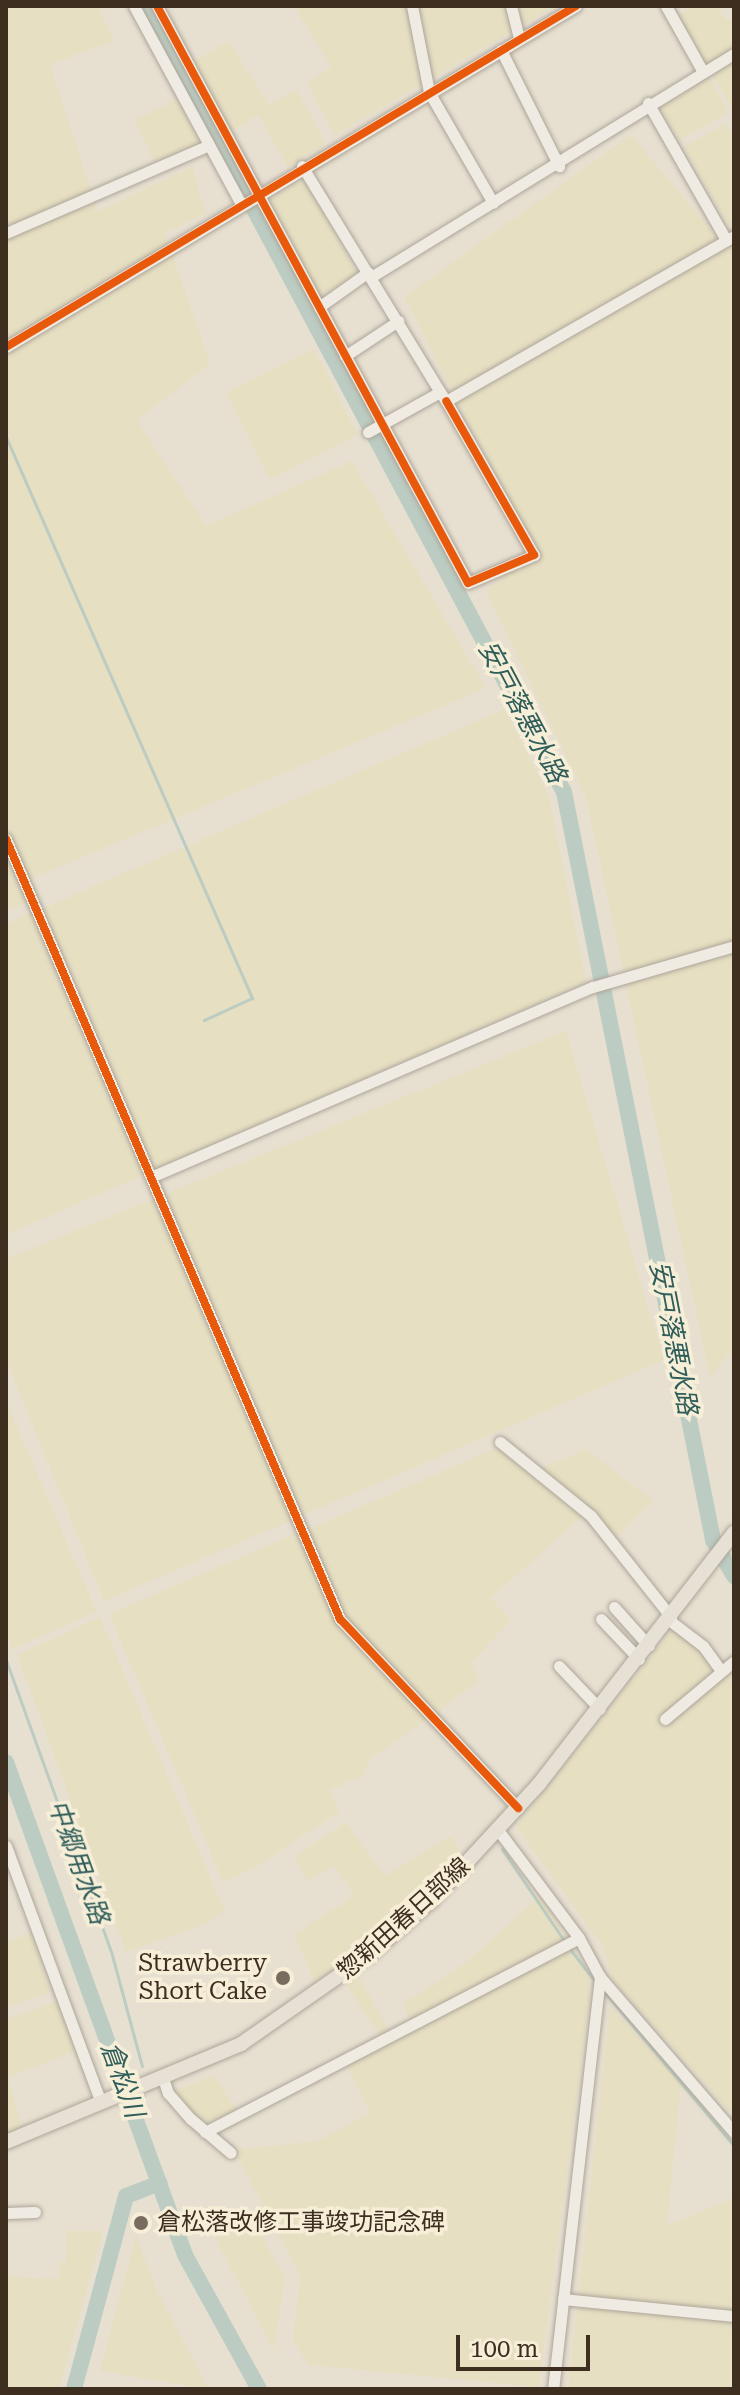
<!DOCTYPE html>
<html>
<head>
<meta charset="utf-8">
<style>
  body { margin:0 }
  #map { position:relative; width:740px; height:2395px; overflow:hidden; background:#e7e0d1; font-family:"Roboto Serif","Noto Sans JP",serif }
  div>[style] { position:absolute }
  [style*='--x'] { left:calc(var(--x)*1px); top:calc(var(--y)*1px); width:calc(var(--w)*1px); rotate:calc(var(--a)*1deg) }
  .farmland>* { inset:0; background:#e6dfc2; transform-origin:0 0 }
  .stream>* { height:3px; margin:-1.5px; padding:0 1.5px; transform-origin:1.5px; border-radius:1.5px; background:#bcccc2 }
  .river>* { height:16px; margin:-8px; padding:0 8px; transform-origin:8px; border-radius:8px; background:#bcccc2 }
  .roads { filter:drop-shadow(0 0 2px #ada599) drop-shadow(0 0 2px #ada599) }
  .minor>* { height:11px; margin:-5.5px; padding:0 5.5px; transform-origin:5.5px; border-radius:5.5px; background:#efebe3 }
  .major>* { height:14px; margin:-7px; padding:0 7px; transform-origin:7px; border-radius:7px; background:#e6e1d4 }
  .cycleway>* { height:8px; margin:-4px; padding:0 4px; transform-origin:4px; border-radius:4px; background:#e8590c }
  .dots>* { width:22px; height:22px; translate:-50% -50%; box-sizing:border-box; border:4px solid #f7eed8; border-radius:50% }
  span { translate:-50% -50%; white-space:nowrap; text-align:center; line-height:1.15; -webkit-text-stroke:7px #f7eed8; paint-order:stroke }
  .street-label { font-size:24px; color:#3d2e20 }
  .poi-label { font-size:24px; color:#3d2e20 }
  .right { translate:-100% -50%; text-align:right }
  .left { translate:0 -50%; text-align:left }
  .water-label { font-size:26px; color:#2f5d5a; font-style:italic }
  .frame { position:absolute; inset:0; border:8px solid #3d2e20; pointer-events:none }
  .scale { position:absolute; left:456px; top:2335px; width:134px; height:36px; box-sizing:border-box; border:4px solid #3d2e20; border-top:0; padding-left:10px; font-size:24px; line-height:28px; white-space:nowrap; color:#3d2e20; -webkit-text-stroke:6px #f7eed8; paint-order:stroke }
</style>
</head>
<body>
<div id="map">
  <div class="farmland">
    <div style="clip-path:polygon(6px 6px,99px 6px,114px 41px,50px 64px,98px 211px,192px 167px,206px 213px,165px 233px,210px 364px,137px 420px,206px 526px,352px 461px,486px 688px,19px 884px,26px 903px,6px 912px)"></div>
    <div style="clip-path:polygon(294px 6px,555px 6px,335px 135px,307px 84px,331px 67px)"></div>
    <div style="clip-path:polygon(694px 6px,717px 6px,727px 21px,734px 18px,734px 50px,707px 66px,679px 15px)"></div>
    <div style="clip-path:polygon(229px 41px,269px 105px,297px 90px,326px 144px,288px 167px,258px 115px,228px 134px,190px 63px)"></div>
    <div style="clip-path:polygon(734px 58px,734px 111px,710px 72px)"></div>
    <div style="left:707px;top:74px;width:44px;height:57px;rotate:60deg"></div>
    <div style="left:178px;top:99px;width:51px;height:48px;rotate:64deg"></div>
    <div style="clip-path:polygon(725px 124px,734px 137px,731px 229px,684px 147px)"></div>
    <div style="clip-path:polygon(631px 135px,725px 246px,734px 241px,734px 1347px,710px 1378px,586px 797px,486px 592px,532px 546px,404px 297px)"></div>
    <div style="left:305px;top:179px;width:110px;height:46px;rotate:61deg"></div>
    <div style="left:314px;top:348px;width:97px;height:99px;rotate:63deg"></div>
    <div style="clip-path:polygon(505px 709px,549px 797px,586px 982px,155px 1170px,43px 908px)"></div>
    <div style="clip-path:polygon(30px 913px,143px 1175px,6px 1235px,6px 924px)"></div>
    <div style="clip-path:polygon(566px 1031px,664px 1360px,104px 1601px,6px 1360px,6px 1259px)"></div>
    <div style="clip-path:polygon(6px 1401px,97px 1612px,12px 1649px,6px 1632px)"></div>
    <div style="clip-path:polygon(499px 1447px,582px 1516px,491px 1598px,511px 1620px,471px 1663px,479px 1680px,436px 1714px,345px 1617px,309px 1529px)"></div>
    <div style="clip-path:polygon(586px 1449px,653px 1501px,615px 1539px,597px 1513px,542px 1468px)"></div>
    <div style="clip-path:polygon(297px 1533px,336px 1622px,428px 1719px,372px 1757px,362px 1776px,329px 1790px,339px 1812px,255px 1868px,223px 1882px,109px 1614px)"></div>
    <div style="clip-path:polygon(100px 1617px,225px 1911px,202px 1925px,126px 1952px,17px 1655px)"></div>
    <div style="clip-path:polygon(674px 1627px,720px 1674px,734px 1663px,734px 2116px,613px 1980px,602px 1945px,516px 1827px)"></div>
    <div style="clip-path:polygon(346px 1822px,384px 1876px,450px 1836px,466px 1860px,315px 1983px,294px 1935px,354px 1896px,334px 1865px,308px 1881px,294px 1857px)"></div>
    <div style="clip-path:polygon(540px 1896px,587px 1969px,590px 1993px,539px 2387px,309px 2365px,293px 2341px,300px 2275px,234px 2150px,318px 2141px,370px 2113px,345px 2061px,383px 2040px,346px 1985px,359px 1977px,390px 2032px,411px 2021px,403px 2004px,463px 1965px)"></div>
    <div style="clip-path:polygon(32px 1933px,50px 1992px,6px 2008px,6px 1942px)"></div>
    <div style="clip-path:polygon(57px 2002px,76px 2051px,8px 2077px,22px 2127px,6px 2134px,6px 2019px)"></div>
    <div style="clip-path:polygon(610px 2007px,681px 2082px,667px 2226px,734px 2198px,734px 2389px,568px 2389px)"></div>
    <div style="clip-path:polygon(214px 2075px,236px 2109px,203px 2125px,171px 2092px)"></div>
    <div style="clip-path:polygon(250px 2216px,285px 2278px,274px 2350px,215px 2239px)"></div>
    <div style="clip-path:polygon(67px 2231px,103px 2231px,59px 2389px,6px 2389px,6px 2277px,59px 2279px,60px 2262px,66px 2261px)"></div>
    <div style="clip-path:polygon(136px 2236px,155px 2286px,208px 2389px,100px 2371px)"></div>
  </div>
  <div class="stream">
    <div style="--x:6;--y:437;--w:613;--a:66.32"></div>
    <div style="--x:252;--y:998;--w:53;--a:155.4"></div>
    <div style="--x:6;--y:1660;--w:313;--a:70.2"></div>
    <div style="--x:112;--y:1955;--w:115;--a:74.9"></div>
    <div style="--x:502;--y:1849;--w:112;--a:55.9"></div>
    <div style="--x:570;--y:1949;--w:44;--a:52.4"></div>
    <div style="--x:602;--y:1989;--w:205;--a:49.9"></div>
    <div style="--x:129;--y:2101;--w:16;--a:-18"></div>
  </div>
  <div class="river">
    <div style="--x:146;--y:6;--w:890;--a:62"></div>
    <div style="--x:564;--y:792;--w:763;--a:78.73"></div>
    <div style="--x:713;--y:1540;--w:42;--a:59.7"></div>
    <div style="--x:6;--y:1762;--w:524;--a:70.04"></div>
    <div style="--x:185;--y:2255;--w:153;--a:61.1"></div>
    <div style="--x:74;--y:2389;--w:200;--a:-74.9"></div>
    <div style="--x:126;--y:2196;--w:36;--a:-21"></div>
  </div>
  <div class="roads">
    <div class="minor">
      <div style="--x:134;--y:6;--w:225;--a:61.6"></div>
      <div style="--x:157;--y:6;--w:655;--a:61.68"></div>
      <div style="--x:468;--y:583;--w:72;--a:-23"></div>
      <div style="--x:534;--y:555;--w:177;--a:-119.7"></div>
      <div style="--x:412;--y:6;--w:88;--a:78.8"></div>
      <div style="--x:429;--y:92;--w:128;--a:60"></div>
      <div style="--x:511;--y:6;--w:34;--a:76"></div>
      <div style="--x:666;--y:6;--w:76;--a:60.7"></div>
      <div style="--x:501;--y:50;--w:130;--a:63.4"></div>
      <div style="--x:648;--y:103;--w:158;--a:60.3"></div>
      <div style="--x:302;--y:166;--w:265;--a:58.6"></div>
      <div style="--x:6;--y:233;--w:221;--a:-23.4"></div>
      <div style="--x:371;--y:277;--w:426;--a:-31.6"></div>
      <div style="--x:319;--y:307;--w:60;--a:-35.5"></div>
      <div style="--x:6;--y:347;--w:664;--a:-30.89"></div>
      <div style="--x:345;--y:356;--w:64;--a:-33.4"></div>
      <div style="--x:368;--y:432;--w:82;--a:-29.1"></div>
      <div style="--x:440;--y:392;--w:11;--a:56"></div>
      <div style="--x:446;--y:401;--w:332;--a:-29.8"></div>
      <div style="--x:6;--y:839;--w:849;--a:66.82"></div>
      <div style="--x:340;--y:1619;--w:260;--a:46.7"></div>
      <div style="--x:151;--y:1177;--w:481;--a:-23.3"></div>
      <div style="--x:593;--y:987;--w:147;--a:-16.2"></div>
      <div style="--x:500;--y:1442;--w:117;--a:39.1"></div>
      <div style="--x:591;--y:1516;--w:129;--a:51.6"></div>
      <div style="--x:614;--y:1607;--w:52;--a:48.1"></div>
      <div style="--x:601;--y:1619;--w:55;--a:46.5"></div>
      <div style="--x:669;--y:1620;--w:43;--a:37.4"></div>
      <div style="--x:703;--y:1646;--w:31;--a:54"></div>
      <div style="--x:559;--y:1666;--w:59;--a:46.4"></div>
      <div style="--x:665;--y:1719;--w:90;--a:-40"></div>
      <div style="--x:498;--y:1830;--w:135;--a:53.1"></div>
      <div style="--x:579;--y:1938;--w:44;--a:61.7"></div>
      <div style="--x:600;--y:1977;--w:415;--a:96.5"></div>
      <div style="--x:6;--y:1846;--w:274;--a:69.7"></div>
      <div style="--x:600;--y:1977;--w:205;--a:49.2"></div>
      <div style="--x:163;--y:2078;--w:16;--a:72"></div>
      <div style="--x:168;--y:2093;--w:35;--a:49"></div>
      <div style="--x:191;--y:2119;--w:52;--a:40.4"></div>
      <div style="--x:205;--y:2132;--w:421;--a:-27.4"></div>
      <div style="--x:6;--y:2213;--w:29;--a:-2"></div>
      <div style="--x:563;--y:2299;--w:172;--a:5.7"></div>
    </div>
    <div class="major">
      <div style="--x:6;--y:2142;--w:255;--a:-22.6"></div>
      <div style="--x:241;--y:2044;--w:157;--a:-34.9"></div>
      <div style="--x:370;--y:1954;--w:82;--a:-41.1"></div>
      <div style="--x:432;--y:1900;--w:158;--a:-47.3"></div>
      <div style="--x:539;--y:1784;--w:318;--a:-52.2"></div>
    </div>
  </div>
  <div class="cycleway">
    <div style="--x:157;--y:6;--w:655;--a:61.68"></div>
    <div style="--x:468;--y:583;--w:72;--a:-23"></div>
    <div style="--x:534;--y:555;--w:177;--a:-119.7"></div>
    <div style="--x:6;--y:347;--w:664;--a:-30.89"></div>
    <div style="--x:6;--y:839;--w:849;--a:66.82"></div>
    <div style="--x:340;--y:1619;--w:260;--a:46.7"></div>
  </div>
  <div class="dots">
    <div style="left:283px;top:1978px;background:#786c5e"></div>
    <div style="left:141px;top:2223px;background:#786c5e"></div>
  </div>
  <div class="street-label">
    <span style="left:404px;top:1919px;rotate:-42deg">惣新田春日部線</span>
  </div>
  <div class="poi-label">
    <span class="right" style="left:267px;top:1978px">Strawberry<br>Short Cake</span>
    <span class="left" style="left:157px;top:2223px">倉松落改修工事竣功記念碑</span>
  </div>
  <div class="water-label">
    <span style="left:522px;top:712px;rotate:62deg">安戸落悪水路</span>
    <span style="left:673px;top:1338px;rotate:79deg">安戸落悪水路</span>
    <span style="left:78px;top:1862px;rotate:70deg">中郷用水路</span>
    <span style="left:122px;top:2080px;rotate:70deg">倉松川</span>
  </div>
  <div class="frame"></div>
  <div class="scale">100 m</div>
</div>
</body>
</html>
